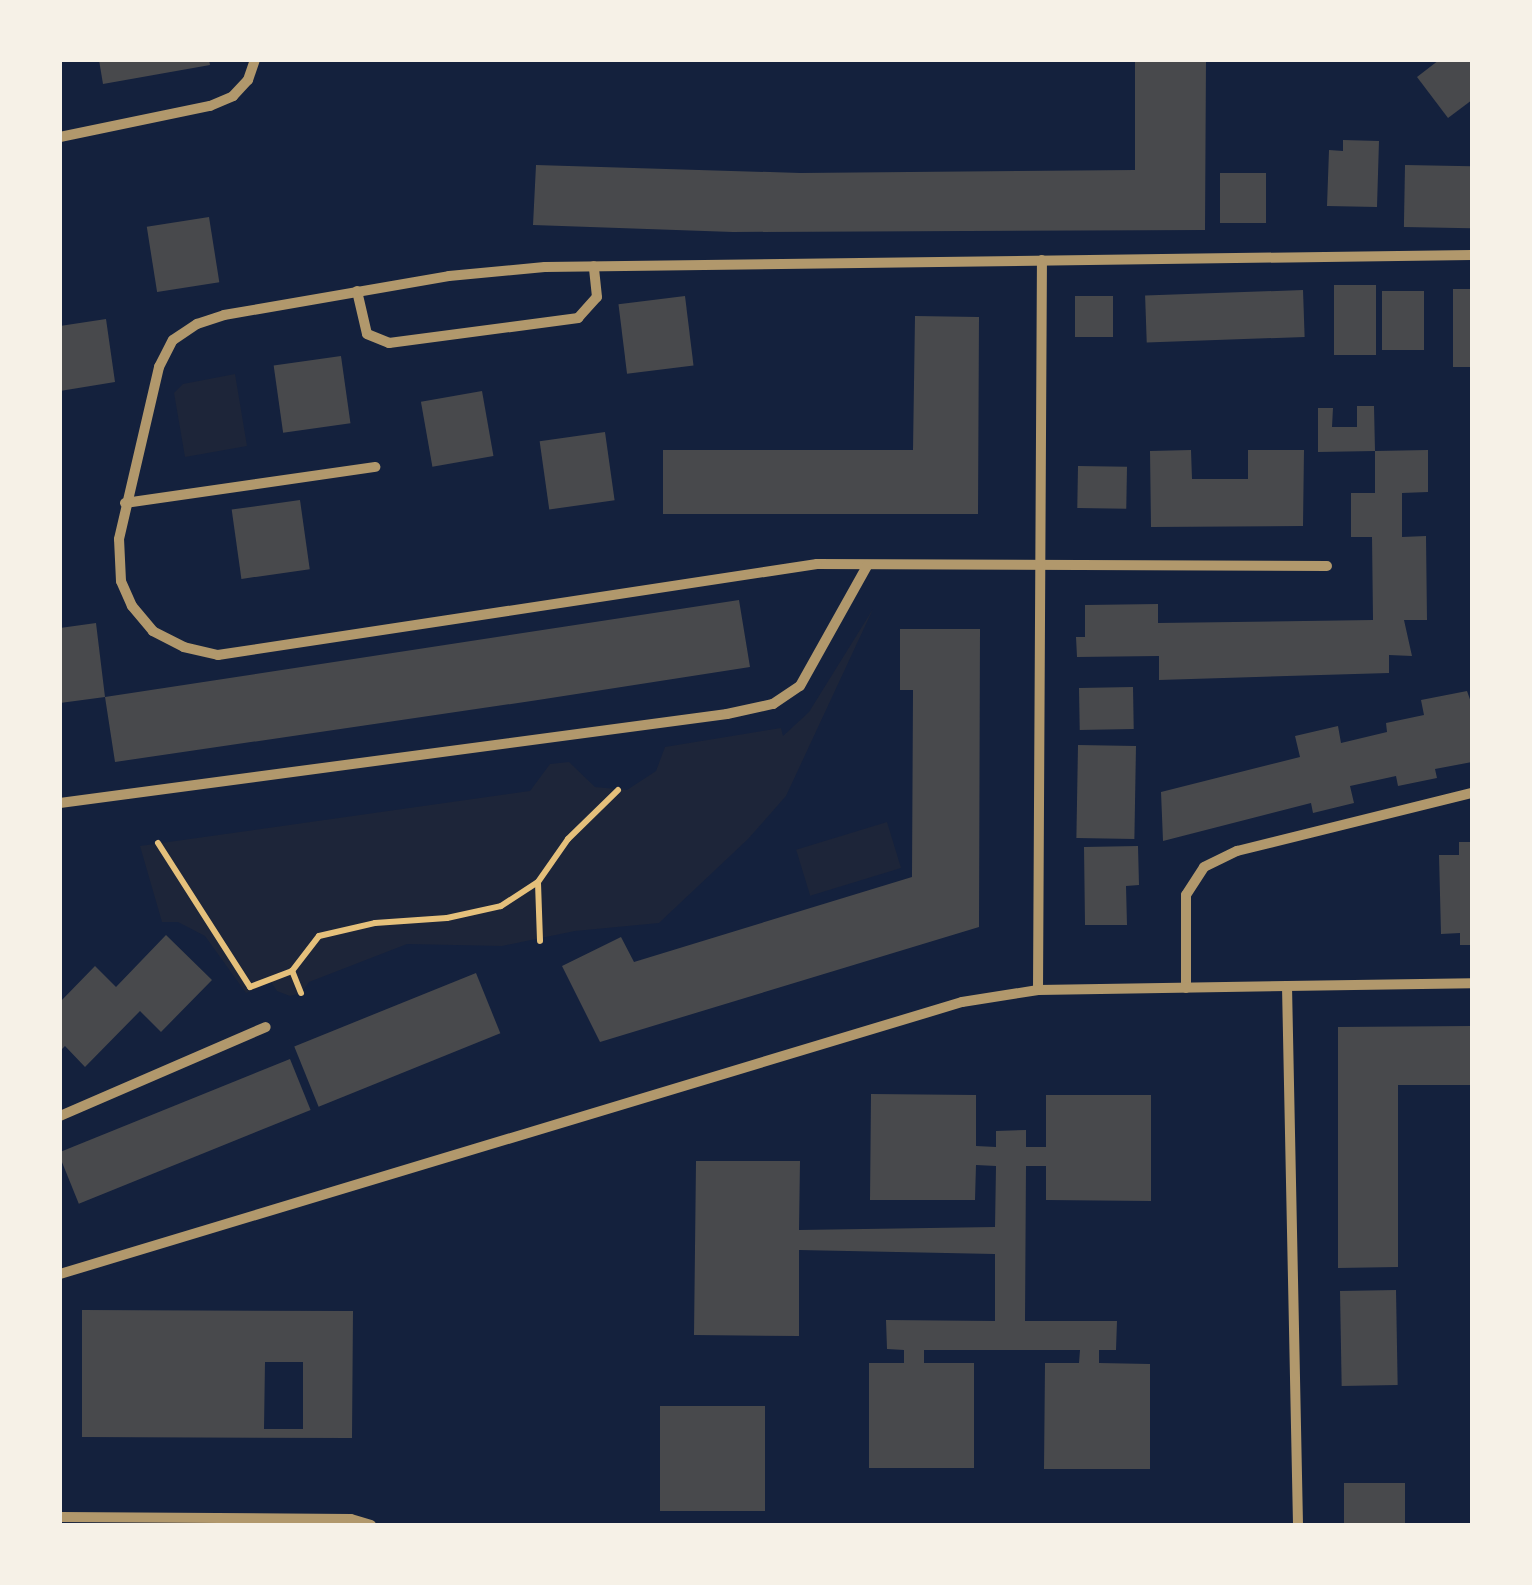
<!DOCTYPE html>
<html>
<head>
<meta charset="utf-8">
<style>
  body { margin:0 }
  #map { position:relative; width:1532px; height:1585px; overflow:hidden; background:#14213d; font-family:"IBM Plex Sans",sans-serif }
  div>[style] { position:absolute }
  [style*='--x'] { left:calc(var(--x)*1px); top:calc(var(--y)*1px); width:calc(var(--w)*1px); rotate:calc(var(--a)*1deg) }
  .green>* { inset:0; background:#1d2539; transform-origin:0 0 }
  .building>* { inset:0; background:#48494c; transform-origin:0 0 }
  .path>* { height:6px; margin:-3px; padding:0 3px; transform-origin:3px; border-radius:3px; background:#e5c07b }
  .minor>* { height:10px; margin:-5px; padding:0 5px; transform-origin:5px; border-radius:5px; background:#b1986c }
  span { translate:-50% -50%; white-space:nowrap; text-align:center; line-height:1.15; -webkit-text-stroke:8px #f6f1e7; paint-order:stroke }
  .frame { position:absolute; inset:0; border:62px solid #f6f1e7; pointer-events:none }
</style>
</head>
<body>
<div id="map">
  <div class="green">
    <div style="clip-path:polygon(235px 374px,247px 446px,185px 457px,174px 393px,183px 384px)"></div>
    <div style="clip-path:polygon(873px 609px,786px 796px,748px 839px,659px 923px,575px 931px,502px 946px,407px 944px,309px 982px,301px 993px,290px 996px,277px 991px,271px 982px,246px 993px,205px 936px,178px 922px,162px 922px,140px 846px,530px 791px,550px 764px,569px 762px,595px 787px,627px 790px,656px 771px,665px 747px,781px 728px,783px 736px,809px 712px)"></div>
    <div style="left:887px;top:822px;width:48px;height:95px;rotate:73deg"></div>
  </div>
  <div class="building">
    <div style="clip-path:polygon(99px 60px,209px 60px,210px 65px,103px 84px)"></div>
    <div style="clip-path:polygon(1135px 60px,1206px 60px,1205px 230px,733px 232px,533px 225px,536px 165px,800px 173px,1135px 170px)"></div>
    <div style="clip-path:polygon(1439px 60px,1472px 60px,1472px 100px,1448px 118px,1417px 77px)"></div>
    <div style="clip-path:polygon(1343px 140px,1379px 141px,1377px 207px,1327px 206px,1329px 150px,1343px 151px)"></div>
    <div style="left:1405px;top:165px;width:67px;height:62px;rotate:1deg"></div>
    <div style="left:1220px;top:173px;width:46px;height:50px"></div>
    <div style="left:209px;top:217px;width:66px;height:63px;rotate:81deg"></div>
    <div style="left:1334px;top:285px;width:42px;height:70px"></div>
    <div style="left:1472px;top:289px;width:78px;height:19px;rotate:90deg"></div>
    <div style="left:1303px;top:290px;width:47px;height:158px;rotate:88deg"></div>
    <div style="left:1382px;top:291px;width:42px;height:59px"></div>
    <div style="left:685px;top:296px;width:70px;height:67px;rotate:83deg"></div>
    <div style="left:1075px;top:296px;width:38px;height:41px"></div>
    <div style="clip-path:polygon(915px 316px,979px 317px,978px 514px,663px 514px,663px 450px,913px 450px)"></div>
    <div style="clip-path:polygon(106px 319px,115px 382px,60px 391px,60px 326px)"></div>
    <div style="left:341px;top:356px;width:68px;height:68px;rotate:82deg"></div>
    <div style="left:482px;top:391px;width:66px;height:62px;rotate:80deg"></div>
    <div style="clip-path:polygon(1357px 406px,1374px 406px,1375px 451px,1318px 452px,1318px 408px,1333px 408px,1332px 427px,1357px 427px)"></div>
    <div style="left:605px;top:432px;width:69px;height:66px;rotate:82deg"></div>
    <div style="clip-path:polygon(1191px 450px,1192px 479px,1248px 479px,1248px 450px,1304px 450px,1303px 526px,1151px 527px,1150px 451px)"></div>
    <div style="clip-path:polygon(1428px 450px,1428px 492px,1402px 493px,1402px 537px,1426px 536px,1427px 620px,1404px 620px,1412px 656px,1389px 655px,1389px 673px,1159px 680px,1159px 656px,1077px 657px,1076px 637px,1085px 637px,1085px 605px,1158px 604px,1158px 623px,1373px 620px,1372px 537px,1351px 537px,1351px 493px,1375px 493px,1375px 451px)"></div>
    <div style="left:1078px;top:466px;width:49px;height:42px;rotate:1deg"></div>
    <div style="left:300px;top:500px;width:70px;height:69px;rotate:82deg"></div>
    <div style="clip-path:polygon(739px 600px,750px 667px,538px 700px,115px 762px,105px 697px,60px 703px,60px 628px,96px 623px,105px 697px)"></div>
    <div style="clip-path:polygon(900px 629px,980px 629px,979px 927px,600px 1042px,562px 966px,621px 937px,634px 962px,912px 877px,913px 690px,900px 690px)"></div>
    <div style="left:1133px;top:687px;width:42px;height:54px;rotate:89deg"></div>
    <div style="clip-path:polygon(1467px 691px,1472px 705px,1472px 762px,1435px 769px,1437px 778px,1398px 786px,1396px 776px,1350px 786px,1354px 803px,1313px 813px,1311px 803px,1163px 841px,1161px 792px,1300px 757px,1295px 736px,1338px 726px,1341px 743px,1387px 732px,1386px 723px,1424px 715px,1421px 700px)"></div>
    <div style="left:1078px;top:745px;width:58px;height:93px;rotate:1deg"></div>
    <div style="clip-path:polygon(1459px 842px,1472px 842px,1472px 945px,1460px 945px,1460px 933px,1441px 934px,1439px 855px,1459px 855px)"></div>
    <div style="clip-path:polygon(1138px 846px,1139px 885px,1126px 886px,1127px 925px,1085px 925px,1084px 847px)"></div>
    <div style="clip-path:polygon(166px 935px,212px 980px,161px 1032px,140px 1011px,85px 1067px,65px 1046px,60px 1051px,60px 1002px,95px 966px,116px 987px)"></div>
    <div style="left:476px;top:973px;width:65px;height:196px;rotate:68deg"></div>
    <div style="clip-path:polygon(1472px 1026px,1472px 1085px,1398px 1085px,1398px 1267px,1338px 1268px,1338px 1027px)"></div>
    <div style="left:290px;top:1059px;width:55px;height:250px;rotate:68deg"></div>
    <div style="clip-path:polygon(871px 1094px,976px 1095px,976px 1146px,996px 1147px,996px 1131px,1026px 1130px,1026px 1147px,1046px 1147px,1046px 1095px,1151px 1095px,1151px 1201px,1046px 1200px,1046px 1166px,1026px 1166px,1025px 1321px,1117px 1321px,1116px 1350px,1099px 1350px,1099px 1363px,1150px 1364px,1150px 1469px,1044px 1469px,1045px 1363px,1079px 1363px,1080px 1350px,924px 1350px,924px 1363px,974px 1363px,974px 1468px,869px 1468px,869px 1363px,904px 1363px,904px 1350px,887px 1349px,886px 1320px,995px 1321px,995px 1254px,799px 1250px,799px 1336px,694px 1335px,696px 1161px,800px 1161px,799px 1230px,995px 1227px,996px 1166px,976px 1165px,975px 1200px,870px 1200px)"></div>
    <div style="left:1396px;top:1290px;width:95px;height:56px;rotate:89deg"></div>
    <div style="clip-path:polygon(evenodd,82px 1310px,353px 1311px,352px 1438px,82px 1437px,82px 1310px,265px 1362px,303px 1362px,303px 1429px,264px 1429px,265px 1362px)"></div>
    <div style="left:660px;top:1406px;width:105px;height:105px"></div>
    <div style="left:1344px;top:1483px;width:61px;height:42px"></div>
  </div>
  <div class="path">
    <div style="--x:158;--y:843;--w:171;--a:57.4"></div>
    <div style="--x:250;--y:987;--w:45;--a:-20.9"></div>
    <div style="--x:538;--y:883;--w:58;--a:88"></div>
    <div style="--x:301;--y:993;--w:24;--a:-112"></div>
    <div style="--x:292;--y:971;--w:44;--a:-52.4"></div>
    <div style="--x:319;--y:936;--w:57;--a:-13.1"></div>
    <div style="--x:375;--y:923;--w:72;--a:-4"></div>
    <div style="--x:447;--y:918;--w:55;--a:-12.5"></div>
    <div style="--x:501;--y:906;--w:44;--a:-33"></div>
    <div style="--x:538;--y:882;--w:52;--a:-55.1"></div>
    <div style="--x:568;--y:839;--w:70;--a:-44.4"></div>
  </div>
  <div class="minor">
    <div style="--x:60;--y:137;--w:153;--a:-11.7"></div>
    <div style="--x:210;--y:106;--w:25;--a:-23"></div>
    <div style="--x:233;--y:96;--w:22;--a:-47"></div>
    <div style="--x:248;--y:80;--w:21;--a:-71"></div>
    <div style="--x:357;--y:291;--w:44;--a:76.9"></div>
    <div style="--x:367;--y:334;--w:24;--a:22"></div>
    <div style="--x:389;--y:343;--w:191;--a:-7.5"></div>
    <div style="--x:578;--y:318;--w:28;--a:-48"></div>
    <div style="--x:597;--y:297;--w:31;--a:-96"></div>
    <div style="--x:125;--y:503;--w:253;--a:-8.2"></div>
    <div style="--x:1327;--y:566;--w:510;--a:-179.78"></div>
    <div style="--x:817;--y:564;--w:606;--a:171.36"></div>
    <div style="--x:218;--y:655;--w:35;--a:-167"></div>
    <div style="--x:184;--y:647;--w:35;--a:-153"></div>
    <div style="--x:153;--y:631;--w:33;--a:-130"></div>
    <div style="--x:132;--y:606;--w:27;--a:-114"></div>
    <div style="--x:121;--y:581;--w:42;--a:-92.7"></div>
    <div style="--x:119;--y:539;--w:177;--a:-76.9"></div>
    <div style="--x:159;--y:367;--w:30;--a:-63"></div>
    <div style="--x:173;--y:340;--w:29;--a:-34"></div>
    <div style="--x:197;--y:324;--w:28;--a:-18"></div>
    <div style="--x:224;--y:315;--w:228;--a:-9.8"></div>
    <div style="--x:449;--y:276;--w:96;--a:-5.4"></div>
    <div style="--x:545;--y:267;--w:927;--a:-0.74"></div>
    <div style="--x:60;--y:803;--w:673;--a:-7.6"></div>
    <div style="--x:727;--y:714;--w:47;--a:-12.3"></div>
    <div style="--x:773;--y:704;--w:32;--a:-34"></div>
    <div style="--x:800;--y:686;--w:137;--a:-60.8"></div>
    <div style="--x:1287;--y:986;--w:539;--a:88.83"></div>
    <div style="--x:1186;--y:988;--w:93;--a:-90"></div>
    <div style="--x:1186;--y:895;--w:33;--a:-57"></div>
    <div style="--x:1204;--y:867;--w:37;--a:-26"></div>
    <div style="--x:1237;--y:851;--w:242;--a:-13.9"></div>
    <div style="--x:1038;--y:990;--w:730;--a:-89.69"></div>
    <div style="--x:60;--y:1116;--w:224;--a:-23.4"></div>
    <div style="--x:60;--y:1274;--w:942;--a:-16.78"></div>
    <div style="--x:962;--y:1002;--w:77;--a:-9"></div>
    <div style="--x:1038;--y:990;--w:434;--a:-0.9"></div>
    <div style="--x:60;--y:1517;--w:291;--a:0.4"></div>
    <div style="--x:351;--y:1519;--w:21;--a:17"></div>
  </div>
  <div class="frame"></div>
</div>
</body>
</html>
